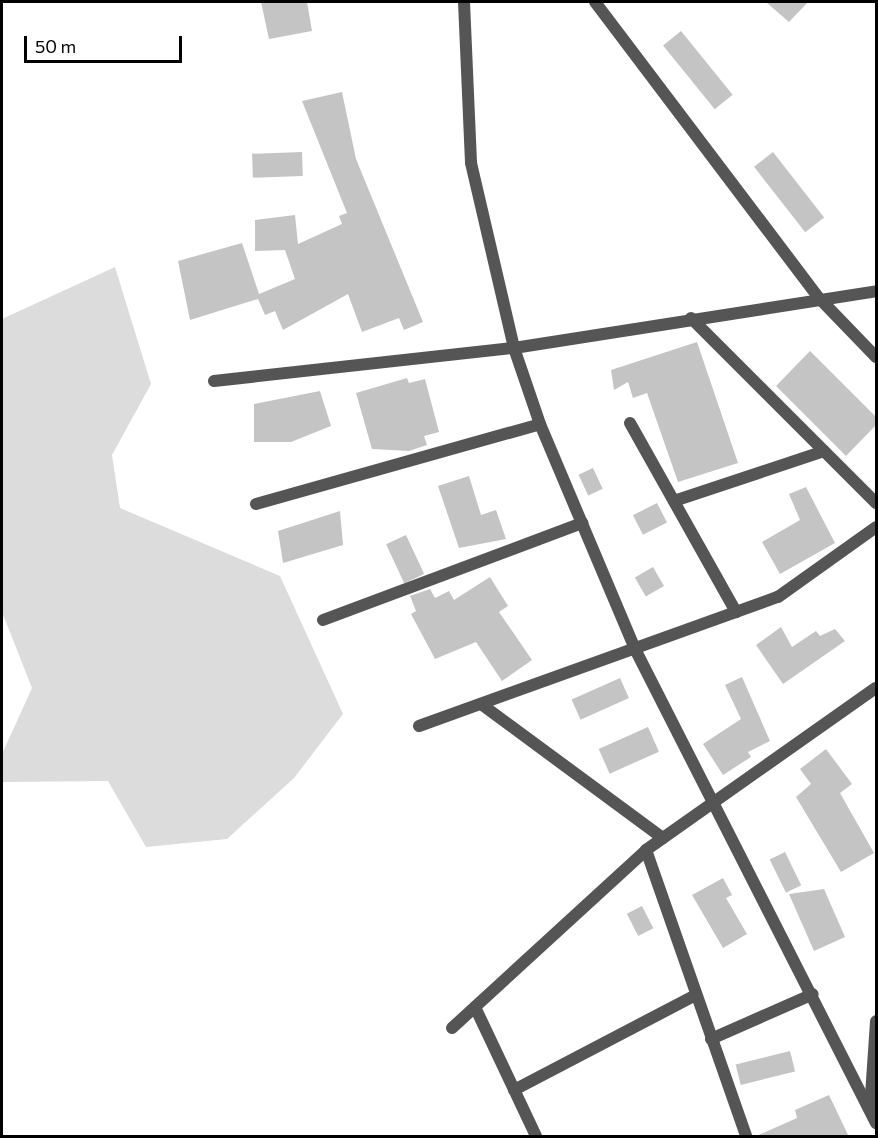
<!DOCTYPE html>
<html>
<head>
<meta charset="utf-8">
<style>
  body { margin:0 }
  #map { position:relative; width:878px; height:1138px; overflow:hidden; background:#fff; font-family:Commissioner,sans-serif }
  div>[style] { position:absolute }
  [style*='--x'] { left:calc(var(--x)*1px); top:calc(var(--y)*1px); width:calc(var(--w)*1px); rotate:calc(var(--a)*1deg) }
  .green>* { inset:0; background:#dcdcdc }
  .building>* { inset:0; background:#c4c4c4; transform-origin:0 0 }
  .minor>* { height:12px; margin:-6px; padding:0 6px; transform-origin:6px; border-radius:6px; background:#555 }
  .tertiary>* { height:12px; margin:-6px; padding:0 6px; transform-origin:6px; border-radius:6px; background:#555 }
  span { translate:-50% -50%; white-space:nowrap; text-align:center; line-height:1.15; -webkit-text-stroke:6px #fff; paint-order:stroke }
  .frame { position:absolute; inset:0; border:3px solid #000; pointer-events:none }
  .scale { position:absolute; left:24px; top:36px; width:158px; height:27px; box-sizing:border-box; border:3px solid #000; border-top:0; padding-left:8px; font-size:18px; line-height:21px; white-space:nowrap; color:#000; -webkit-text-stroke:4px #fff; paint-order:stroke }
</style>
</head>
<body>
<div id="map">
  <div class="green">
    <div style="clip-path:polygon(115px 267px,151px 384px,112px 455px,120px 508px,280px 576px,343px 714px,294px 778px,227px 839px,146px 847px,108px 781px,2px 782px,2px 754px,32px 688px,2px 612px,2px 319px)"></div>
  </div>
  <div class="building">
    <div style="clip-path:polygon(261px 2px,307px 2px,312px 31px,269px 39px)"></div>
    <div style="clip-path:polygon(766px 2px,808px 2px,789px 22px)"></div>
    <div style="left:681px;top:31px;width:82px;height:23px;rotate:51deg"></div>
    <div style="clip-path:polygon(342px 92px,356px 159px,423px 322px,404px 330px,399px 318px,362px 332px,348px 294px,283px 330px,275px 311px,265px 315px,258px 299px,190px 320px,178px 261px,242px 243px,259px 294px,295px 279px,285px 250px,255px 251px,255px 220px,295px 215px,298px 244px,342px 224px,339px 216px,347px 213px,302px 101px)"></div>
    <div style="left:302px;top:152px;width:24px;height:50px;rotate:88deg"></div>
    <div style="left:773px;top:152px;width:83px;height:24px;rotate:52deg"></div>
    <div style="clip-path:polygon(697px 342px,738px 463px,678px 482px,647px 393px,633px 398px,628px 382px,614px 390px,611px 370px)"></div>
    <div style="clip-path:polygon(810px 351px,876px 417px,876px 425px,846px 456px,776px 386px)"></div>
    <div style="clip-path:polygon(407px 378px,409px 383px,425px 379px,439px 432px,424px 436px,427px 445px,409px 451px,372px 449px,356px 393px)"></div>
    <div style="clip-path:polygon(320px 391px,331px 426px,291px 442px,254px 442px,254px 404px)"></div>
    <div style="left:593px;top:468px;width:23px;height:16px;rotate:65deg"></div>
    <div style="clip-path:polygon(469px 476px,481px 515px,496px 510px,506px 539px,459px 548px,438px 486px)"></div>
    <div style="clip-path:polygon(806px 487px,835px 543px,780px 574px,762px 542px,800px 520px,789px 494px)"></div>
    <div style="left:657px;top:503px;width:22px;height:27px;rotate:63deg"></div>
    <div style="clip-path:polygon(340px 511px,343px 545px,283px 563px,278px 531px)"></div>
    <div style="left:406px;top:535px;width:43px;height:22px;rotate:65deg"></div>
    <div style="left:653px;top:567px;width:22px;height:21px;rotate:60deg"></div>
    <div style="clip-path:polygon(490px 577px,508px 606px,499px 612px,532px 660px,502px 681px,476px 642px,435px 659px,411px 614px,416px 611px,410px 596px,430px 589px,435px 598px,449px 591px,454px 600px)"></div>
    <div style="clip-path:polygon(781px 627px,792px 647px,816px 631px,820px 636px,835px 629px,845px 641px,783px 684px,756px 645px)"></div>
    <div style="clip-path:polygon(742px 677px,770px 741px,748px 752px,751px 757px,723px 775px,703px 744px,741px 719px,725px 685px)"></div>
    <div style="left:620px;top:678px;width:22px;height:53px;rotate:66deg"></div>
    <div style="left:648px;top:727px;width:27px;height:54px;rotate:66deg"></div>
    <div style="clip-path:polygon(826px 749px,852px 784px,840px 793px,874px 853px,841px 872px,796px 797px,811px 784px,800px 769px)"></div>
    <div style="left:785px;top:852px;width:37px;height:17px;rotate:64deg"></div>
    <div style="clip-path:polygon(723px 878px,732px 895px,726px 898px,747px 934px,723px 948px,692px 895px)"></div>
    <div style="clip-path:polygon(824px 889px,845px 937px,814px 951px,789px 894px)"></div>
    <div style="left:642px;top:906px;width:25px;height:17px;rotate:63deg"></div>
    <div style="left:790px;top:1051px;width:21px;height:56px;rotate:76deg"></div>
    <div style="clip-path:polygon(829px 1095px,849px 1137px,754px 1137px,797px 1118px,795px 1110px)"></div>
  </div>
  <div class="minor">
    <div style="--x:691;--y:318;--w:262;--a:45"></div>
    <div style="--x:214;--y:381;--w:302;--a:-6.3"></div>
    <div style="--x:514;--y:348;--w:366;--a:-8.9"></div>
    <div style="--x:630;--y:423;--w:217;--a:60.7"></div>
    <div style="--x:674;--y:501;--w:158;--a:-18.4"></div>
    <div style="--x:256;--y:504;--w:295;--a:-15.7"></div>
    <div style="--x:323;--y:620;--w:277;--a:-20.5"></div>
    <div style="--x:481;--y:704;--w:226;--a:36.4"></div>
    <div style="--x:419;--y:726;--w:381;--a:-19.8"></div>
    <div style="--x:778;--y:597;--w:120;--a:-35.5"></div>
    <div style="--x:646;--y:850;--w:303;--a:70.7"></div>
    <div style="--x:475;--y:1007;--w:143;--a:64.7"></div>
    <div style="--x:452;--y:1028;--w:263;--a:-42.5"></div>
    <div style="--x:646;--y:850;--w:281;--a:-35.2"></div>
    <div style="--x:711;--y:1039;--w:111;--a:-23.8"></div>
    <div style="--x:514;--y:1090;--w:205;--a:-27.6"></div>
    <div style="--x:870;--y:1110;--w:89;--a:-86.1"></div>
  </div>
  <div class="tertiary">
    <div style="--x:464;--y:2;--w:161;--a:87.5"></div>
    <div style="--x:471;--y:163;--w:190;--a:76.9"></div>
    <div style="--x:514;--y:348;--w:80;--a:71.1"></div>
    <div style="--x:540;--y:424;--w:244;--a:67.1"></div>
    <div style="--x:635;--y:649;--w:532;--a:63.05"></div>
    <div style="--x:595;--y:2;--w:373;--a:52.9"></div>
    <div style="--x:820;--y:299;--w:81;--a:46"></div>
  </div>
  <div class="frame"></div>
  <div class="scale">50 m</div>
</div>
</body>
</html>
